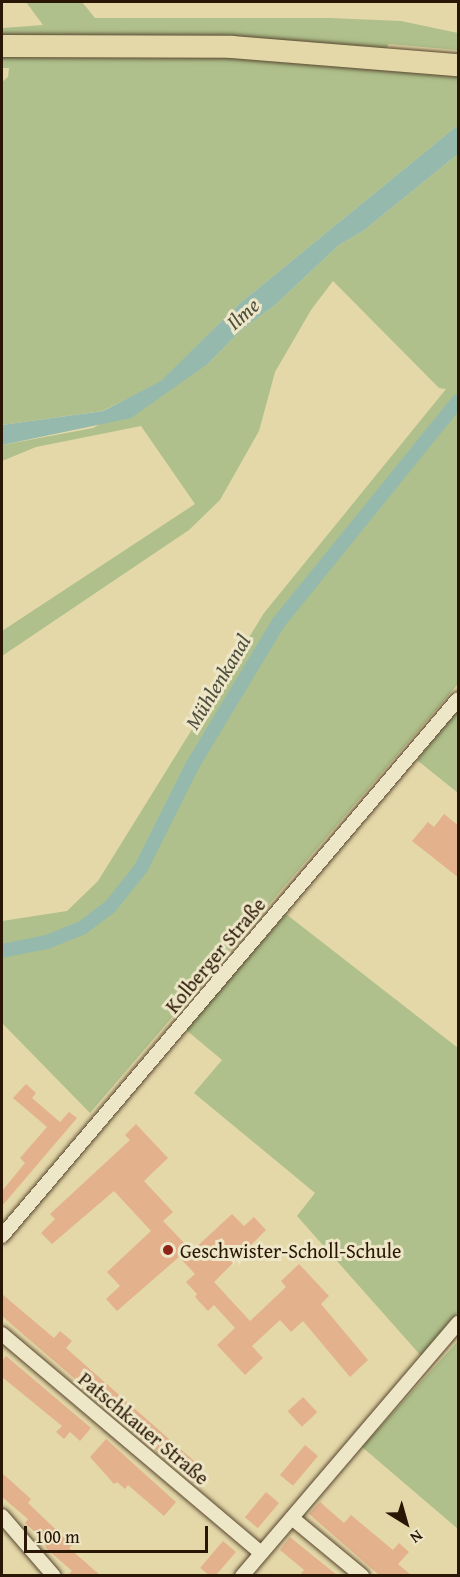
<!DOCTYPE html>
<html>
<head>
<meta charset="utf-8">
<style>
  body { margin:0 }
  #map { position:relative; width:460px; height:1577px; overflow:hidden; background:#e4d8a9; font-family:"Gentium Book Plus",serif }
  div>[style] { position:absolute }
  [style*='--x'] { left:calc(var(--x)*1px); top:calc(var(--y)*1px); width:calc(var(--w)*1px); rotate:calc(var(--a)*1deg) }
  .green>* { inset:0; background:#afc08c }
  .water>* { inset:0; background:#95b9ad }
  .canal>* { height:14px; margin:-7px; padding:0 7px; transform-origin:7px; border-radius:7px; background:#95b9ad }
  .building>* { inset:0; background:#e3b28c; transform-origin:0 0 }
  .roads { filter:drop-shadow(0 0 2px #58462e) drop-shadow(0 0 2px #58462e) }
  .minor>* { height:14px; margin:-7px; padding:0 7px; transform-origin:7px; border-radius:7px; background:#ede6c7 }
  .primary>* { height:22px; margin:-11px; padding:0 11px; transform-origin:11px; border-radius:11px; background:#e4d8a9 }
  .dots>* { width:16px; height:16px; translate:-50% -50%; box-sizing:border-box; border:3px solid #ede6c7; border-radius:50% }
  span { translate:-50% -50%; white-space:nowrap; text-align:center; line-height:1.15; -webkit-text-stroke:6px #ede6c7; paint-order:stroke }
  .street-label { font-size:20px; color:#2a1605 }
  .poi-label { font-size:20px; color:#2a1605 }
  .left { translate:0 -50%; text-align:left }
  .water-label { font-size:21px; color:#4f4f40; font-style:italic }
  .frame { position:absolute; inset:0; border:3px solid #2a1605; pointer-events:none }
  .north { position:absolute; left:376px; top:1493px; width:60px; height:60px; -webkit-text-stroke:4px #ede6c7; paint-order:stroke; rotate:143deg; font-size:16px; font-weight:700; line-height:24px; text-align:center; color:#2a1605 }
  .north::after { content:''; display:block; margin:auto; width:21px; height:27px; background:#2a1605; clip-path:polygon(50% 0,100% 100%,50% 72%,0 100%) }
  .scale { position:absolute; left:24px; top:1526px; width:184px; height:27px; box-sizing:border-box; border:3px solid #2a1605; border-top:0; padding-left:8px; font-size:18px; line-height:21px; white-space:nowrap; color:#2a1605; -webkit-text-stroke:4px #ede6c7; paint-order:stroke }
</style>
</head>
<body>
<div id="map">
  <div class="green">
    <div style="clip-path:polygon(26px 2px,82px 2px,95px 18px,330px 18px,401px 21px,458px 33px,458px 50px,388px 44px,383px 69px,458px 77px,458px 125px,239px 304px,161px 382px,102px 411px,2px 425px,2px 82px,8px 77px,9px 68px,2px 68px,2px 28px,43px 25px)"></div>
    <div style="clip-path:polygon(458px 154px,458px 684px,90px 1113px,2px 1023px,2px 921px,67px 911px,98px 881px,264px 613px,446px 389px,439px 388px,333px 281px,311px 310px,275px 372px,259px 431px,220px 500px,189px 530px,2px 656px,2px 631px,195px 504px,141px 426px,36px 447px,2px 461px,2px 445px,93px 428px,209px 363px,240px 331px,274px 306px,339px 245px,363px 231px)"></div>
    <div style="clip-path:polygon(458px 710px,458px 793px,417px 760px)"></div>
    <div style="clip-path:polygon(286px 914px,458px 1048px,458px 1312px,422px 1357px,297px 1216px,315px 1193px,194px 1093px,222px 1060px,185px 1029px)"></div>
    <div style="clip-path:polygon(458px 1341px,458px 1529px,362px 1447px)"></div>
  </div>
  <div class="water">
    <div style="clip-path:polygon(458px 125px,458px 154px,363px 231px,339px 245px,274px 306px,240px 331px,209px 363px,131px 418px,2px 445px,2px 425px,103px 411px,161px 381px,239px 304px)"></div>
  </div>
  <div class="canal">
    <div style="--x:2;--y:951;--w:46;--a:-11.3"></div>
    <div style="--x:47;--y:942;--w:38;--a:-22"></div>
    <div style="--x:82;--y:928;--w:35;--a:-37"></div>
    <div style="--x:110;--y:907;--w:50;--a:-51.5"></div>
    <div style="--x:141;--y:868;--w:114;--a:-63.4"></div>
    <div style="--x:192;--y:766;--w:168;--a:-58.9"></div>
    <div style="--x:279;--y:622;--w:284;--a:-51"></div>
  </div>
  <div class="building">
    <div style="clip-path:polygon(444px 814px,459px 826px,459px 878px,412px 841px,428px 822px,434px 827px)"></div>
    <div style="clip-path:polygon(26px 1084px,36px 1093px,32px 1098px,60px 1122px,69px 1112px,77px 1118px,2px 1206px,2px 1191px,25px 1163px,20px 1158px,47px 1127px,13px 1098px)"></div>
    <div style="clip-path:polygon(136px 1124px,168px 1158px,144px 1181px,173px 1212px,163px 1221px,192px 1251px,232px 1214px,244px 1226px,254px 1217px,266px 1230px,214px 1282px,250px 1321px,286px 1287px,281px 1281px,299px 1264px,329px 1296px,321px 1304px,368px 1360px,350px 1377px,303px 1321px,291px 1332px,280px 1320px,252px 1346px,263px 1358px,245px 1375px,217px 1345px,235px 1328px,214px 1305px,208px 1311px,195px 1297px,197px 1294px,186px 1282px,195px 1274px,179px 1257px,117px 1311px,106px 1299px,120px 1286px,107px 1272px,151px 1231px,114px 1191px,52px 1244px,41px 1233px,55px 1219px,50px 1214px,130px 1140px,125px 1135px)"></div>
    <div style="clip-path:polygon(2px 1294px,54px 1338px,60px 1331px,72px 1341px,66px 1348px,203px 1469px,193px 1481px,2px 1316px)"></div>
    <div style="clip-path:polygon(6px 1356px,91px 1428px,80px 1441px,70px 1432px,64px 1439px,56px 1432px,62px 1426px,2px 1377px,2px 1361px)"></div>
    <div style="left:303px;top:1397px;width:21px;height:21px;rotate:47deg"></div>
    <div style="clip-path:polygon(106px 1439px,176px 1502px,164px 1516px,128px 1485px,125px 1489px,117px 1482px,114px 1484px,90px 1457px)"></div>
    <div style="left:305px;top:1445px;width:17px;height:39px;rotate:40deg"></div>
    <div style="clip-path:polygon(2px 1473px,31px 1499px,28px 1503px,72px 1545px,69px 1548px,100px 1575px,68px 1575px,72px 1571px,46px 1548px,45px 1541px,25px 1523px,28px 1519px,2px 1497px)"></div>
    <div style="left:266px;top:1492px;width:17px;height:33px;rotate:40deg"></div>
    <div style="clip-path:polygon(320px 1502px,344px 1523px,351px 1515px,393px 1550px,399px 1543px,409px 1552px,398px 1564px,411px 1575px,379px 1575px,309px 1514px)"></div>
    <div style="clip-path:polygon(290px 1537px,312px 1555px,337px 1575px,300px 1575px,304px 1570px,280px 1550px)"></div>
    <div style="clip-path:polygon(223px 1541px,236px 1552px,216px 1575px,209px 1575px,200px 1568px)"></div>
  </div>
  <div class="roads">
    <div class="minor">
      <div style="--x:2;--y:1236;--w:704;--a:-49.66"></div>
      <div style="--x:2;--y:1334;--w:339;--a:40.2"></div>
      <div style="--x:2;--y:1516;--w:79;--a:49.1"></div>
      <div style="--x:292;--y:1518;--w:91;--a:39.6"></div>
      <div style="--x:242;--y:1576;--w:333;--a:-49.5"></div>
    </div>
    <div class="primary">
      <div style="--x:2;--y:46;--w:230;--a:0.2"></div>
      <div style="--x:232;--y:47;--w:227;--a:4.6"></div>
    </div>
  </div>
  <div class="dots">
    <div style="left:168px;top:1250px;background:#8f2418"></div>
  </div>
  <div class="street-label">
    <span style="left:215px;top:955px;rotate:-50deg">Kolberger Straße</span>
    <span style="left:144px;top:1428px;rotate:40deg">Patschkauer Straße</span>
  </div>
  <div class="poi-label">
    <span class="left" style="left:180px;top:1250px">Geschwister-Scholl-Schule</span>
  </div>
  <div class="water-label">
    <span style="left:243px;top:314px;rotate:-42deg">Ilme</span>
    <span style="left:218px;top:682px;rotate:-59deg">Mühlenkanal</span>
  </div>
  <div class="frame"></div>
  <div class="north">N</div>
  <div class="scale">100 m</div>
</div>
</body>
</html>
